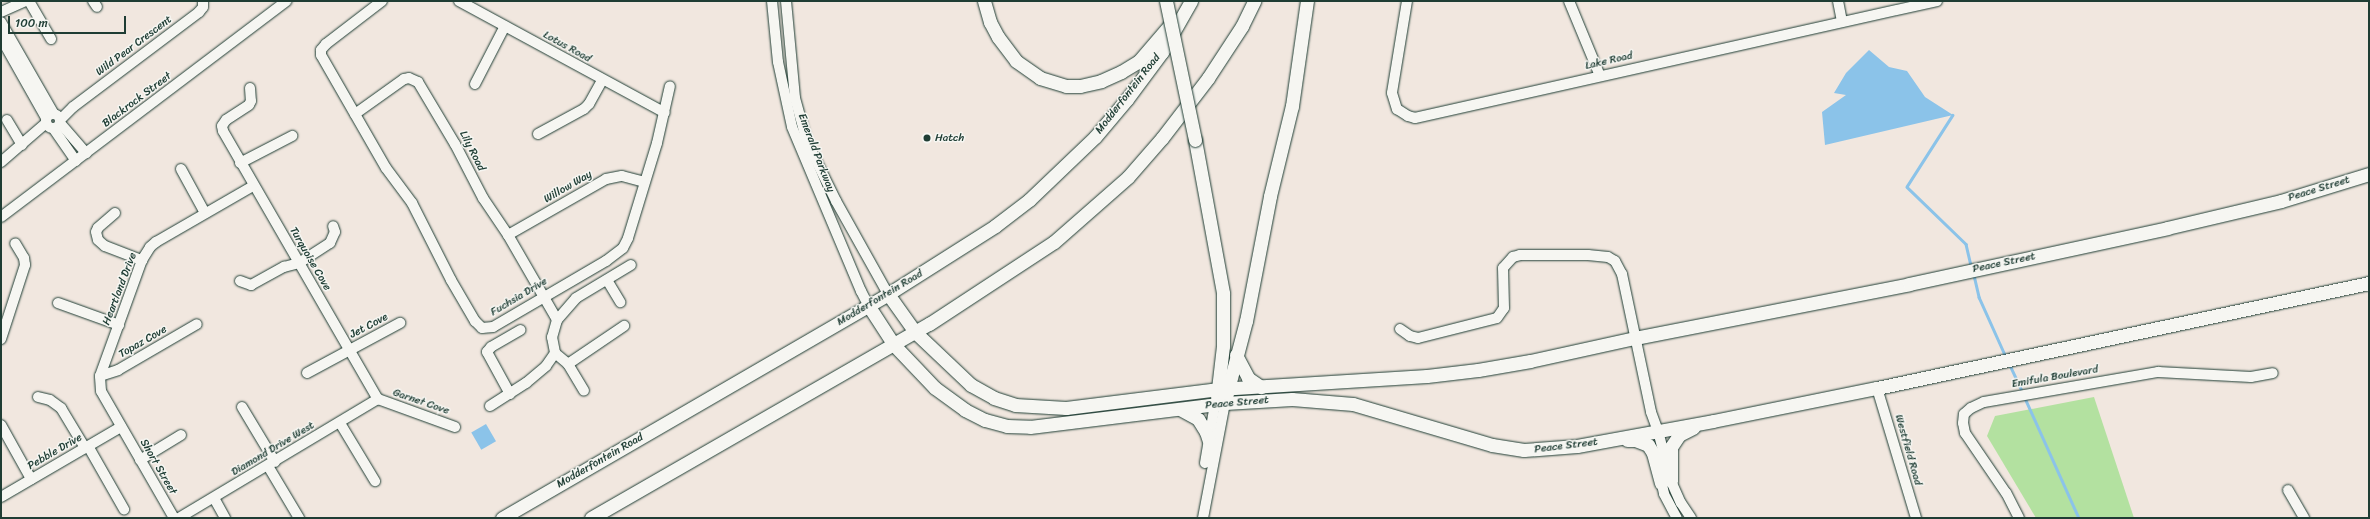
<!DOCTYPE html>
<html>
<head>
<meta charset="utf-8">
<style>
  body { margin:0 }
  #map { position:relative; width:2370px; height:519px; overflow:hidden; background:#f1e7df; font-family:Sriracha,sans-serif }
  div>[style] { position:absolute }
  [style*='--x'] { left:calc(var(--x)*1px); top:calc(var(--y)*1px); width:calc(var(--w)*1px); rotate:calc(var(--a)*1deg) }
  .green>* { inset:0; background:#b3e1a0 }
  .water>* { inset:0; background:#8bc3e9; transform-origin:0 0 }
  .stream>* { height:2.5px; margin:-1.25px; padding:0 1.25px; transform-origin:1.25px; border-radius:1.25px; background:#8bc3e9 }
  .roads { filter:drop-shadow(0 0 1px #1f3d34) drop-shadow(0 0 1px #1f3d34) }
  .minor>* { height:10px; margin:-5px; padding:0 5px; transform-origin:5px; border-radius:5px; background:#f6f6f2 }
  .minor>.ring { margin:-5px; padding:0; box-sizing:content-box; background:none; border:10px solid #f6f6f2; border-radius:50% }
  .major>* { height:13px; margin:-6.5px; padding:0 6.5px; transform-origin:6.5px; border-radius:6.5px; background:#f6f6f2 }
  .bridges { filter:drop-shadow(0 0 1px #1f3d34) drop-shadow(0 0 1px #1f3d34) }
  .major-bridge>* { height:13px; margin:-6.5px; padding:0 6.5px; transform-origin:6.5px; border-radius:6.5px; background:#f6f6f2 }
  .dots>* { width:11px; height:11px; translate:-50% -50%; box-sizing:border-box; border:2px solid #f6f6f2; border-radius:50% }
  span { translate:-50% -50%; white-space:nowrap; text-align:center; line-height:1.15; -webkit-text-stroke:3px #f6f6f2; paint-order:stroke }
  .street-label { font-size:11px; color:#1f3d34 }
  .poi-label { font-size:11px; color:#1f3d34 }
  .left { translate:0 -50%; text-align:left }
  .frame { position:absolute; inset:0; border:2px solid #1f3d34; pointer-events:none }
  .scale { position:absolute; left:8px; top:16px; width:118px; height:18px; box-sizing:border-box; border:2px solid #1f3d34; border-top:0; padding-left:5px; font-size:12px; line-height:14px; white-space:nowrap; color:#1f3d34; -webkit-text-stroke:3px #f6f6f2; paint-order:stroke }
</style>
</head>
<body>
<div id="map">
  <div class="green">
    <div style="clip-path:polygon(2094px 397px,2134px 518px,2036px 518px,1987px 436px,1995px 416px)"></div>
  </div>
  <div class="water">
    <div style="clip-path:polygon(1869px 50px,1889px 67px,1907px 71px,1925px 97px,1953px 115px,1825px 145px,1822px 112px,1846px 95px,1834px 93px,1846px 73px)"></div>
    <div style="left:486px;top:424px;width:20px;height:17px;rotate:60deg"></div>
  </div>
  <div class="stream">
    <div style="--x:1953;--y:115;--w:85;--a:122.6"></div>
    <div style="--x:1907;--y:187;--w:82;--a:44"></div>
    <div style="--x:1966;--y:244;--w:23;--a:77"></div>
    <div style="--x:1974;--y:275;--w:23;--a:77"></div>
    <div style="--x:1979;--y:297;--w:66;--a:65.8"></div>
    <div style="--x:2009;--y:363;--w:33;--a:65"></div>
    <div style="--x:2025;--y:398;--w:132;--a:65.8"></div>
  </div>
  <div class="roads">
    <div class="minor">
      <div style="--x:29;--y:1;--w:44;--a:59.9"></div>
      <div style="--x:93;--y:1;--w:7;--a:56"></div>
      <div style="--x:382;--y:1;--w:71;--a:142.5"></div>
      <div style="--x:326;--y:44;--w:8;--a:130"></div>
      <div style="--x:321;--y:50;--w:5;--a:90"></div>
      <div style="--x:321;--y:55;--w:130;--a:60.1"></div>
      <div style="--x:386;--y:168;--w:44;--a:53.4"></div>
      <div style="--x:412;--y:203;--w:86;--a:63.1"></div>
      <div style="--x:451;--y:280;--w:48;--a:59.7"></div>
      <div style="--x:475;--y:321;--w:10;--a:45"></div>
      <div style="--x:482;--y:328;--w:11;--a:-5"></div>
      <div style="--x:493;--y:327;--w:131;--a:-30.3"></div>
      <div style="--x:606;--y:261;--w:21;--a:-37"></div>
      <div style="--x:623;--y:248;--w:11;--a:-63"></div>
      <div style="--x:628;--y:238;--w:99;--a:-73"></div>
      <div style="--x:657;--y:143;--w:58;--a:-77.2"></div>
      <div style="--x:459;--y:1;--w:234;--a:28.5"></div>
      <div style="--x:772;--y:1;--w:61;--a:84.4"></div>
      <div style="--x:778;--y:62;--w:66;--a:77.8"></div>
      <div style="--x:792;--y:127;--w:178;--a:67.2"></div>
      <div style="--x:861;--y:291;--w:16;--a:63"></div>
      <div style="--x:786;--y:1;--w:97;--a:84.7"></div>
      <div style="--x:795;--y:98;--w:46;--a:74.7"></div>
      <div style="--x:807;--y:142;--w:66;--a:63.8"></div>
      <div style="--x:836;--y:201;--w:107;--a:60.8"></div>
      <div style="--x:1407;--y:1;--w:93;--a:99.3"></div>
      <div style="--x:1392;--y:93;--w:17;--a:73"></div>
      <div style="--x:1397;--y:109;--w:13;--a:32"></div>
      <div style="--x:1408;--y:116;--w:7;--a:16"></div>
      <div style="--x:1415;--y:118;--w:535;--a:-12.63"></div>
      <div style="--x:1569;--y:1;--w:81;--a:67.5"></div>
      <div style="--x:1838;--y:1;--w:21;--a:79"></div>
      <div style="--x:1;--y:12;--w:27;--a:-24"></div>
      <div style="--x:1;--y:22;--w:106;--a:60.1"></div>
      <div style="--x:1;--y:38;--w:92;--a:60.6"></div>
      <div style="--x:475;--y:84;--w:65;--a:-62.7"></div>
      <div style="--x:250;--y:88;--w:13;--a:86"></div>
      <div style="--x:251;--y:101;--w:4;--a:117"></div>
      <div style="--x:249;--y:105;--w:27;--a:147"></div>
      <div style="--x:226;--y:120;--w:7;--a:124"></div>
      <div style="--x:222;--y:126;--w:5;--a:79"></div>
      <div style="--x:223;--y:131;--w:310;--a:60"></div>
      <div class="ring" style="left:46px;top:114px;width:4px;height:4px"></div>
      <div style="--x:355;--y:114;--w:60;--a:-35.5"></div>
      <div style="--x:404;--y:79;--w:5;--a:-11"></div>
      <div style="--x:409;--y:78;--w:10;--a:24"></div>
      <div style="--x:418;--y:82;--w:72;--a:59.2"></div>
      <div style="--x:455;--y:144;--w:61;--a:62.6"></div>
      <div style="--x:483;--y:198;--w:45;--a:56"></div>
      <div style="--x:508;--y:235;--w:98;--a:60"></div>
      <div style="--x:557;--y:320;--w:18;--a:106"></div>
      <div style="--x:552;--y:337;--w:16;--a:79"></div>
      <div style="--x:555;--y:353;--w:17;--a:40"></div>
      <div style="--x:568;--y:364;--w:31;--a:59"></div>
      <div style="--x:7;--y:120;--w:29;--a:59"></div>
      <div style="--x:60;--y:120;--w:18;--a:-45"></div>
      <div style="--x:73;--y:107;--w:158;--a:-37"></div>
      <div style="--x:199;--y:12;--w:6;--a:-51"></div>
      <div style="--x:203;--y:7;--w:6;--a:-90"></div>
      <div style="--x:60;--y:123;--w:40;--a:49"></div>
      <div style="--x:53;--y:128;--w:40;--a:55.1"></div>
      <div style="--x:538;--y:134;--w:52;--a:-28.5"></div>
      <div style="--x:584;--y:109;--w:7;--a:-45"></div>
      <div style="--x:589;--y:104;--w:26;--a:-61"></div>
      <div style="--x:1;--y:162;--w:60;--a:-40.9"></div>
      <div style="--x:240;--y:163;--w:59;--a:-27.4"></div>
      <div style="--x:181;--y:169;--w:50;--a:61.4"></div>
      <div style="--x:115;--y:213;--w:23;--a:139"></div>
      <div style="--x:98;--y:228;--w:4;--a:117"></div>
      <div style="--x:96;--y:232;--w:8;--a:76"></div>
      <div style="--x:98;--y:240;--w:9;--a:41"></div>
      <div style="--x:105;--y:246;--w:40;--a:21"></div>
      <div style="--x:1;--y:217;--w:358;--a:-37.1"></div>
      <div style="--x:508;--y:235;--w:113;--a:-29.7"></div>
      <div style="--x:606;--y:179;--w:16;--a:-11"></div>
      <div style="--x:622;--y:176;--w:23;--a:15"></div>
      <div style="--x:607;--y:280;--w:26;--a:59"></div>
      <div style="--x:240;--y:281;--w:12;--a:20"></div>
      <div style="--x:251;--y:285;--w:38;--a:-29"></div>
      <div style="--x:284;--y:267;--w:16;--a:-15"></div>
      <div style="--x:299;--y:263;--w:37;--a:-33"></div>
      <div style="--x:330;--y:243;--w:12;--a:-66"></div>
      <div style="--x:335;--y:232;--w:6;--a:-108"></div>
      <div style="--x:58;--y:303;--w:65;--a:19.8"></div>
      <div style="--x:557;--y:320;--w:29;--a:-49"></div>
      <div style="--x:576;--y:298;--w:64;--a:-31"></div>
      <div style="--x:1400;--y:329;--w:12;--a:35"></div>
      <div style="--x:1410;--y:336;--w:8;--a:14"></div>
      <div style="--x:1418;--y:338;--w:81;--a:-14.2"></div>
      <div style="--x:1497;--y:318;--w:12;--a:-55"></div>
      <div style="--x:1504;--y:308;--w:40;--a:-91.4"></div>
      <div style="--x:1503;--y:268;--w:15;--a:-48"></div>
      <div style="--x:1513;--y:257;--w:7;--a:-16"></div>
      <div style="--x:1520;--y:255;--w:68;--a:0"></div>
      <div style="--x:1588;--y:255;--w:20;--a:6"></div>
      <div style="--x:1608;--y:257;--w:8;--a:30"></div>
      <div style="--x:1615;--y:261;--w:15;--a:62"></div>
      <div style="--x:1622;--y:274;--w:141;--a:78.1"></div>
      <div style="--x:1651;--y:412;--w:20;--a:70"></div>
      <div style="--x:1658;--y:431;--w:52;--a:75.4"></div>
      <div style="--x:1671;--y:481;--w:24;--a:66"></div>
      <div style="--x:1681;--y:503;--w:18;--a:56"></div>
      <div style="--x:1;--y:339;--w:78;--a:-72"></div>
      <div style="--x:25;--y:265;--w:7;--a:-98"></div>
      <div style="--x:24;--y:258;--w:17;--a:-121"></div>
      <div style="--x:568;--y:364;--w:68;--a:-34.2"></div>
      <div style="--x:307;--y:373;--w:106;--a:-28.3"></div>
      <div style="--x:100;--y:376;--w:19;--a:-18"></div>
      <div style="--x:118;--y:370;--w:91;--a:-30.2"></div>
      <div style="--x:1877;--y:388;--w:136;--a:73.3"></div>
      <div style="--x:510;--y:394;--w:48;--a:-118.7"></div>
      <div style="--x:487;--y:352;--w:6;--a:-51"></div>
      <div style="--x:491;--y:347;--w:34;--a:-30"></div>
      <div style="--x:38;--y:397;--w:12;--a:14"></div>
      <div style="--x:50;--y:400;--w:14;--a:36"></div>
      <div style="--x:61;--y:408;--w:47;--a:59"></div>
      <div style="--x:378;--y:399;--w:82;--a:20"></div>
      <div style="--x:490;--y:406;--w:43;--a:-32.6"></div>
      <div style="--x:526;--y:383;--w:26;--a:-40"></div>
      <div style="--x:546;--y:366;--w:16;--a:-55"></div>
      <div style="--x:242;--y:407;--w:64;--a:59"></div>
      <div style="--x:340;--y:423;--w:68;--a:58.9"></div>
      <div style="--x:1;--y:425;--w:62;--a:60.9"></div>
      <div style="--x:88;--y:446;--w:73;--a:60.3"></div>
      <div style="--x:140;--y:460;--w:48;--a:-31.4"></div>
      <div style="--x:1205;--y:463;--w:60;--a:-80.4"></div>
      <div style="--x:268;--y:466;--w:61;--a:59.2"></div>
      <div style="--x:1660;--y:476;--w:18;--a:77"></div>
      <div style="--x:1664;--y:494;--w:27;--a:62"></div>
      <div style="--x:2288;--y:490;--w:32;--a:60"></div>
      <div style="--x:1;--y:497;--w:139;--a:-30.3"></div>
      <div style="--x:214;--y:498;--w:23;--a:61"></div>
      <div style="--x:174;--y:518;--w:146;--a:-119.9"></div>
      <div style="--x:101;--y:391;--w:15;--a:-94"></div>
      <div style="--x:100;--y:376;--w:123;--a:-70.1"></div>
      <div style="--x:142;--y:260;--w:15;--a:-58"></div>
      <div style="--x:150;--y:247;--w:8;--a:-40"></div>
      <div style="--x:156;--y:242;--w:112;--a:-30"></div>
      <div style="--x:179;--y:518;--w:232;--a:-30.9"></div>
      <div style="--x:1203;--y:518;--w:117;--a:-79.2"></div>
      <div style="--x:2019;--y:518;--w:28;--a:-117"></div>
      <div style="--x:2006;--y:493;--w:73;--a:-124.3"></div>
      <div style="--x:1965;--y:433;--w:10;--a:-101"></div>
      <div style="--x:1963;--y:423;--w:9;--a:-84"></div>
      <div style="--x:1964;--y:414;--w:9;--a:-41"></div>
      <div style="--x:1971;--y:408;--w:14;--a:-25"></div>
      <div style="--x:1984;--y:402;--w:177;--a:-9.8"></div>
      <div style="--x:2158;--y:372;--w:93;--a:3.1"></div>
      <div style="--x:2251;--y:377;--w:22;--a:-10"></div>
    </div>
    <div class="major">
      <div style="--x:984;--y:1;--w:22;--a:74"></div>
      <div style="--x:990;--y:22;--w:17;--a:62"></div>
      <div style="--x:998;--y:37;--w:30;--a:53"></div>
      <div style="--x:1016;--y:61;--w:29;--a:35"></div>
      <div style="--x:1040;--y:78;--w:27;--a:17"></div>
      <div style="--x:1066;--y:86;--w:14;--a:0"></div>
      <div style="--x:1080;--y:86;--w:22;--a:-13"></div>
      <div style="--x:1101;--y:81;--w:22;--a:-24"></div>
      <div style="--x:1121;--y:72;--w:21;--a:-31"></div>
      <div style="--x:1139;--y:61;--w:48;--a:-49.3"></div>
      <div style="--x:1195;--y:140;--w:156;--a:79.6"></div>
      <div style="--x:1223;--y:293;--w:53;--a:90"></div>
      <div style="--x:1223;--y:346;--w:51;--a:96.7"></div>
      <div style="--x:888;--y:294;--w:47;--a:54.6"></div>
      <div style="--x:915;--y:332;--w:77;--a:43.4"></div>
      <div style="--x:971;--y:385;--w:26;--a:29"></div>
      <div style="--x:994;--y:398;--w:22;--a:18"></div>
      <div style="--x:1015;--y:405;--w:51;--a:3.4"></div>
      <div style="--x:1066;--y:408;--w:154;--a:-7.1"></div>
      <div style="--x:1219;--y:389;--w:208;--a:-3.6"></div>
      <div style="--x:1427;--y:376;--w:51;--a:-6.7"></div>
      <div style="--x:1478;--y:370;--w:53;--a:-9.8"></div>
      <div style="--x:1530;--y:361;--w:107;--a:-12.4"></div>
      <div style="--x:1635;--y:338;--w:279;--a:-11.1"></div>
      <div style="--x:1909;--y:284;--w:264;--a:-12.2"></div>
      <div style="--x:2167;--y:228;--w:117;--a:-13.3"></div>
      <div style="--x:2281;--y:201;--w:92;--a:-17.1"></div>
      <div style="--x:868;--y:305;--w:48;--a:57"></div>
      <div style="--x:894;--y:345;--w:59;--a:46.4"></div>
      <div style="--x:935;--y:388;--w:37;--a:36"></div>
      <div style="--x:965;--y:410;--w:22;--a:27"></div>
      <div style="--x:985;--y:420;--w:23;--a:15"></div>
      <div style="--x:1007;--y:426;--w:23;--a:2"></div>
      <div style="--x:1030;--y:427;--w:196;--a:-7"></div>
      <div style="--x:1225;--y:403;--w:67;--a:-3.4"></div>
      <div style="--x:1292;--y:399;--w:61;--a:4.7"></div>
      <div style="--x:1353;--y:404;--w:145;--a:16.4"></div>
      <div style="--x:1492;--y:445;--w:32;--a:9"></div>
      <div style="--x:1524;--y:450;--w:53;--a:-4.3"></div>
      <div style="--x:1577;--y:446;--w:138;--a:-10.4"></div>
      <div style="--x:1713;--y:421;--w:167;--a:-11.4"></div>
      <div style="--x:1877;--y:388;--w:503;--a:-12.05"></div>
      <div style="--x:1236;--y:355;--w:26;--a:62"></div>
      <div style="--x:1248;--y:378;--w:16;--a:35"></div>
      <div style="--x:1226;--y:397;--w:79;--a:-75.3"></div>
      <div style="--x:1246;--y:321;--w:127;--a:-79.1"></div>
      <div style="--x:1270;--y:196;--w:93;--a:-76.3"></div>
      <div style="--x:1292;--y:106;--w:106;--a:-81.9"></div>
      <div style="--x:1180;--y:409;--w:21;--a:29"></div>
      <div style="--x:1198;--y:419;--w:15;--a:58"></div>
      <div style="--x:1206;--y:432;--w:9;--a:72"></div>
      <div style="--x:1627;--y:440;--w:8;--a:0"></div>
      <div style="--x:1635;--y:440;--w:14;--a:21"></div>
      <div style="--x:1648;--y:445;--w:9;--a:58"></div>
      <div style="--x:1653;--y:453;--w:31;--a:75"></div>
      <div style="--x:1671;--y:481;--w:34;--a:-90"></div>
      <div style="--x:1671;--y:447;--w:14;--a:-56"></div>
      <div style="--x:1679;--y:435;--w:16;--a:-27"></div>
      <div style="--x:502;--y:518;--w:446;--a:-30.1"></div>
      <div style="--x:888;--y:294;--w:127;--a:-32.4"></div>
      <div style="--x:995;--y:226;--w:43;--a:-37.4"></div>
      <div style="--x:1029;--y:200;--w:91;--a:-43.7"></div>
      <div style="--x:1095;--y:137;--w:50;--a:-49.9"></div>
      <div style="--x:1127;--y:99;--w:59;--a:-53.3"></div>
      <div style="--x:1162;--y:52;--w:59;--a:-60.4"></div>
      <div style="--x:591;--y:518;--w:390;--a:-29.9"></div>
      <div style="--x:929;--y:324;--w:149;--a:-33.3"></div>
      <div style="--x:1054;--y:242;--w:98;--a:-41.3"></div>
      <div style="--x:1128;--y:177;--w:52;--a:-48.9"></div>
      <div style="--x:1162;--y:138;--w:76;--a:-52.5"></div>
      <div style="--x:1208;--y:78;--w:62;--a:-56.8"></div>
      <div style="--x:1242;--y:26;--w:28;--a:-64"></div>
    </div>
  </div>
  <div class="bridges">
    <div class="major-bridge">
      <div style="--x:1166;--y:1;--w:142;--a:78.2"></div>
    </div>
  </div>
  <div class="dots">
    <div style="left:927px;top:138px;background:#1f3d34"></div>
  </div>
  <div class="street-label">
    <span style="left:134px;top:46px;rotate:-37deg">Wild Pear Crescent</span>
    <span style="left:567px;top:47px;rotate:29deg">Lotus Road</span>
    <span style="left:1609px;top:61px;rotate:-13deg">Lake Road</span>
    <span style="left:1128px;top:94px;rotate:-52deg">Modderfontein Road</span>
    <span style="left:137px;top:100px;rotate:-37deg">Blackrock Street</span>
    <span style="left:472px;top:151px;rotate:63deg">Lily Road</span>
    <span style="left:816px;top:153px;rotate:69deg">Emerald Parkway</span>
    <span style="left:568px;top:187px;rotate:-30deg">Willow Way</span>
    <span style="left:2319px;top:189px;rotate:-17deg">Peace Street</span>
    <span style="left:310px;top:259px;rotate:60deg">Turquoise Cove</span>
    <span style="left:2004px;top:263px;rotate:-12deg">Peace Street</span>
    <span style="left:120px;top:289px;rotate:-69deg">Heartland Drive</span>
    <span style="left:519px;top:297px;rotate:-31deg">Fuchsia Drive</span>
    <span style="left:880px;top:298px;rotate:-31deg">Modderfontein Road</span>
    <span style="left:369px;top:326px;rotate:-28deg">Jet Cove</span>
    <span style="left:143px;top:342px;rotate:-30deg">Topaz Cove</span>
    <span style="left:2055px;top:377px;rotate:-10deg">Emifula Boulevard</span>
    <span style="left:421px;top:402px;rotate:19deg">Garnet Cove</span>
    <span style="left:1237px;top:403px;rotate:-5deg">Peace Street</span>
    <span style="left:1566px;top:446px;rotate:-7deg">Peace Street</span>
    <span style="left:273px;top:449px;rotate:-31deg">Diamond Drive West</span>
    <span style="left:1908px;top:450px;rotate:74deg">Westfield Road</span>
    <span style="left:55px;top:452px;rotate:-30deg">Pebble Drive</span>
    <span style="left:600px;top:461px;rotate:-30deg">Modderfontein Road</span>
    <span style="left:158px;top:467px;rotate:60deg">Short Street</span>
  </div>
  <div class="poi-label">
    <span class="left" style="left:935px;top:138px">Hatch</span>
  </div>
  <div class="frame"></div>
  <div class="scale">100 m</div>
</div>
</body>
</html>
